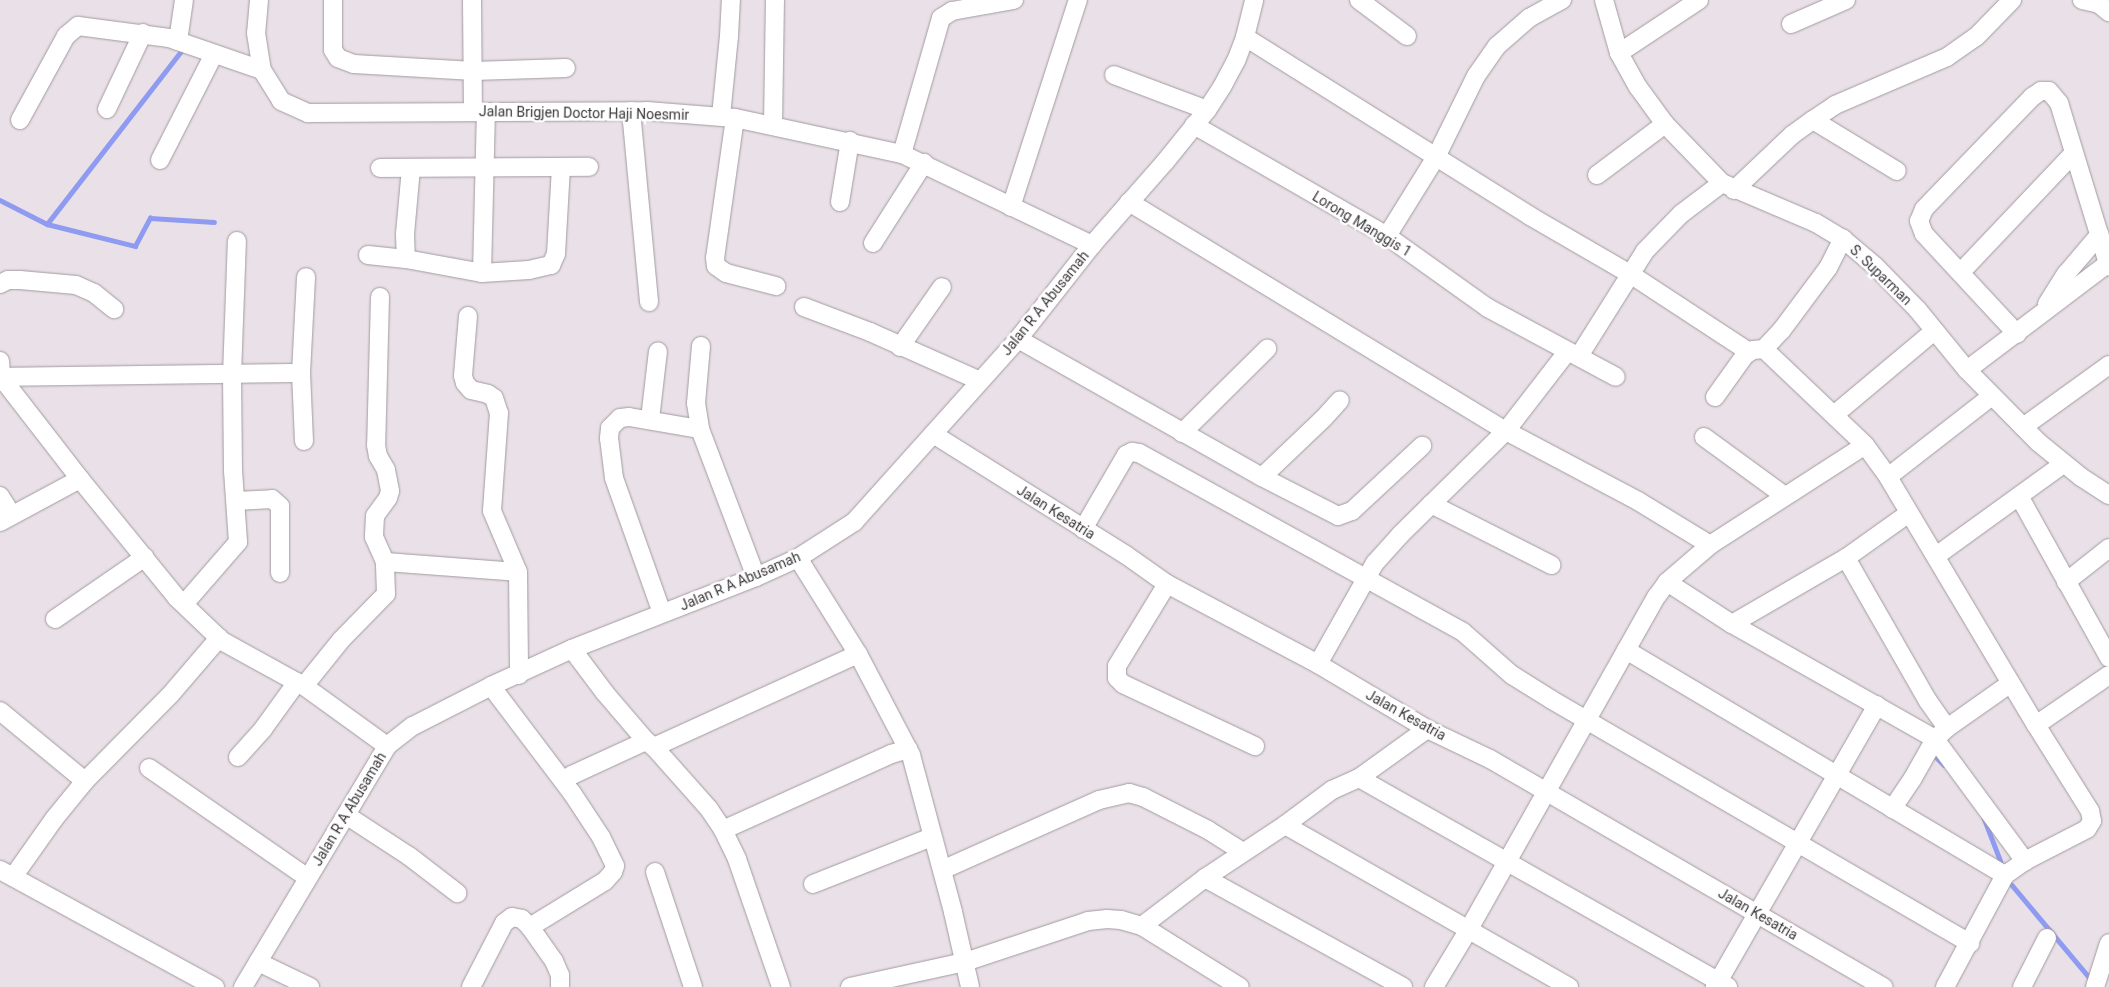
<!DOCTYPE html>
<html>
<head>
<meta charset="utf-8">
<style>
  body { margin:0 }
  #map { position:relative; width:2109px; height:987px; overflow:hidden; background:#eae1e8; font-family:Roboto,sans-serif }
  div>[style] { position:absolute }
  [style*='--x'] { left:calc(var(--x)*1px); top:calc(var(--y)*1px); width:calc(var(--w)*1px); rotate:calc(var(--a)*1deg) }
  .stream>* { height:4.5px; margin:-2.25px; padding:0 2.25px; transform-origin:2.25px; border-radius:2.25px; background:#8e9bf1 }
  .roads { filter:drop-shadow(0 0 1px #a29aa0) drop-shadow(0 0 1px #a29aa0) }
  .minor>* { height:18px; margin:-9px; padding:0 9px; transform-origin:9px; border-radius:9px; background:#fff }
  span { translate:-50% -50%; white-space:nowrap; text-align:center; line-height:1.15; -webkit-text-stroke:5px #fff; paint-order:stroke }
  .street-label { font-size:14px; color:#3b373a }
</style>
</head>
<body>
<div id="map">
  <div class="stream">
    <div style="--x:0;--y:200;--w:53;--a:27.1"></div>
    <div style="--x:47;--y:224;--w:91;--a:14"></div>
    <div style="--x:135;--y:246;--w:32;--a:-62"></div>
    <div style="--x:150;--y:218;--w:64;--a:3.6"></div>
    <div style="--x:47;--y:224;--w:219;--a:-52.2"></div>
    <div style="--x:1932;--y:753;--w:17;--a:45"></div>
    <div style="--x:1984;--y:818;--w:47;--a:68.9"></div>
    <div style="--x:2012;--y:885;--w:126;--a:50.1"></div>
  </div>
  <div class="roads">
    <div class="minor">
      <div style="--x:259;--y:0;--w:33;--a:95"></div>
      <div style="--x:256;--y:33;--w:37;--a:81"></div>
      <div style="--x:262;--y:70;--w:36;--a:58"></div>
      <div style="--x:281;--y:101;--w:30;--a:24"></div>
      <div style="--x:308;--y:113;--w:339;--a:-0.3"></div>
      <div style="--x:647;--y:111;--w:88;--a:4.5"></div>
      <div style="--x:735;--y:118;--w:171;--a:12.2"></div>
      <div style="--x:902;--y:154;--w:211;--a:25.6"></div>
      <div style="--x:333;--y:0;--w:50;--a:90"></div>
      <div style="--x:333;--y:50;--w:9;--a:58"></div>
      <div style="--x:338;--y:58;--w:17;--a:21"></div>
      <div style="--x:354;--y:64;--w:120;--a:3.3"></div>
      <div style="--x:474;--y:71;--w:92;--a:-1.9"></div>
      <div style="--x:472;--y:0;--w:112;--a:89.5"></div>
      <div style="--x:1359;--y:0;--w:60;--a:36.9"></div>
      <div style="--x:1604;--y:0;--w:55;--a:74.2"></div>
      <div style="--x:1619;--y:53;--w:39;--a:61"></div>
      <div style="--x:1638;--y:87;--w:46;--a:53.9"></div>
      <div style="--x:1665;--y:124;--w:82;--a:46"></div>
      <div style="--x:1722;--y:183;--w:102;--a:23.1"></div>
      <div style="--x:1816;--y:223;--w:31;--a:31"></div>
      <div style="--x:1843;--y:239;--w:42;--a:40.2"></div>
      <div style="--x:1875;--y:266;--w:60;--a:45.7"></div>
      <div style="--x:1917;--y:309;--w:79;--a:50.7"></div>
      <div style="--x:1967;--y:370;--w:101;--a:45.4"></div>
      <div style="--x:2038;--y:442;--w:55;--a:39.1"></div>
      <div style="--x:2081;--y:477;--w:33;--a:33"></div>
      <div style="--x:2082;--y:0;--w:17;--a:13"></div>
      <div style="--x:2099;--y:4;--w:13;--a:39"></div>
      <div style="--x:1791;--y:24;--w:60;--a:-23.6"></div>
      <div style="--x:1245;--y:37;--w:337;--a:32.1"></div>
      <div style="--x:1530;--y:216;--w:116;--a:30.1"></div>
      <div style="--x:1630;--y:274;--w:142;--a:33.2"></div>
      <div style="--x:178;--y:41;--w:41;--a:-81.7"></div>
      <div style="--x:1619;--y:53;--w:96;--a:-33.5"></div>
      <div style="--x:1114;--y:75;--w:99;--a:20.6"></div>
      <div style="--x:107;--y:109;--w:84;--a:-64.7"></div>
      <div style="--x:631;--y:111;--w:192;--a:84.6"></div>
      <div style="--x:721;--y:116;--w:80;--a:-84.3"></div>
      <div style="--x:729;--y:36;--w:36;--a:-87"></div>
      <div style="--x:735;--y:118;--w:141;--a:98.1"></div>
      <div style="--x:715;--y:258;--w:8;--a:83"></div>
      <div style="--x:716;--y:266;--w:12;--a:35"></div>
      <div style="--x:726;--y:273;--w:52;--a:14.6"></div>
      <div style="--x:20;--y:120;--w:96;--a:-61.3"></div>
      <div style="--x:66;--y:36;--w:16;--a:-40"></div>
      <div style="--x:78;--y:26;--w:92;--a:7.5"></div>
      <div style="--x:169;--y:38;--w:98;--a:19"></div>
      <div style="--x:1813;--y:120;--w:98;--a:31.3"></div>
      <div style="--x:773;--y:125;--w:125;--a:-89.1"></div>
      <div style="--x:1194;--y:125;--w:223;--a:29.9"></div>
      <div style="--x:1387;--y:236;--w:124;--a:35.5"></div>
      <div style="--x:1488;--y:308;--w:145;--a:28.3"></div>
      <div style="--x:902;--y:154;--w:141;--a:-74"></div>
      <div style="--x:941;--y:18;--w:13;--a:-32"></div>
      <div style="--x:952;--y:11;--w:63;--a:-10.1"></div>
      <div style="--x:160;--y:160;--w:119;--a:-63"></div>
      <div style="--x:380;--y:168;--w:209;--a:-0.3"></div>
      <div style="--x:411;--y:168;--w:66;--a:95.2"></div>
      <div style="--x:405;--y:234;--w:25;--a:88"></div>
      <div style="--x:406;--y:259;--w:77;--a:10.4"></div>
      <div style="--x:482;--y:273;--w:47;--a:-3.7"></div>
      <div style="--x:529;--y:270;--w:23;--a:-13"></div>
      <div style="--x:551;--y:265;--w:12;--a:-66"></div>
      <div style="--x:556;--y:254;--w:87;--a:-86.7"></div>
      <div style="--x:1597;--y:175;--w:85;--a:-36.9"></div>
      <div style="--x:1734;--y:190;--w:80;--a:-43.5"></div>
      <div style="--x:1792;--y:135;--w:26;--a:-36"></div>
      <div style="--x:1813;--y:120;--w:27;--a:-34"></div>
      <div style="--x:1835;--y:105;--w:122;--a:-23.2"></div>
      <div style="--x:1947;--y:57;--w:35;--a:-35"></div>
      <div style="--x:1976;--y:37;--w:52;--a:-45.8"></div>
      <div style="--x:840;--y:202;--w:62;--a:-80.7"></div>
      <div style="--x:1129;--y:202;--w:441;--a:31.3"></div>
      <div style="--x:1506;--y:431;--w:149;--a:27.9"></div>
      <div style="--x:1638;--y:501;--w:84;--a:31.4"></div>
      <div style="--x:1011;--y:207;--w:218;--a:-72.1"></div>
      <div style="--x:1387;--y:236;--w:93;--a:-58.2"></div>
      <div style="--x:1436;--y:157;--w:90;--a:-63.7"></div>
      <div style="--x:1476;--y:76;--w:37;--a:-55"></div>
      <div style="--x:1497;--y:46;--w:43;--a:-41.2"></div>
      <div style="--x:1529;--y:18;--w:38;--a:-29"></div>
      <div style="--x:873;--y:243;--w:95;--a:-57.5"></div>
      <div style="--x:368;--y:255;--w:38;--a:6"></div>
      <div style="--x:1961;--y:272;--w:164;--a:-46.5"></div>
      <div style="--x:482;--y:273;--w:161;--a:-88.6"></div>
      <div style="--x:0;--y:284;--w:9;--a:-27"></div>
      <div style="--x:8;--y:280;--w:12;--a:0"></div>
      <div style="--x:20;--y:280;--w:56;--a:5.1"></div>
      <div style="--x:76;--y:285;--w:20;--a:24"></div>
      <div style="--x:94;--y:293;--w:26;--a:39"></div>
      <div style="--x:380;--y:297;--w:148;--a:91.5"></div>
      <div style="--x:376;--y:445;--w:11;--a:80"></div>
      <div style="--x:378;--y:456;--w:16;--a:60"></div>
      <div style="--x:386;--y:470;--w:21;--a:79"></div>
      <div style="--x:390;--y:491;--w:7;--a:106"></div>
      <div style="--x:388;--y:498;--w:22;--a:126"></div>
      <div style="--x:375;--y:516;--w:21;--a:93"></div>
      <div style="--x:374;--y:537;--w:27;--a:66"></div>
      <div style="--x:2047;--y:304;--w:36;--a:-58"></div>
      <div style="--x:2066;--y:274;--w:52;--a:-49.6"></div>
      <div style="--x:804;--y:307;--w:71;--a:20.7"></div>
      <div style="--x:870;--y:332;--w:120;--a:24"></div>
      <div style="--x:468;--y:316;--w:60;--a:94.8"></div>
      <div style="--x:463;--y:376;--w:7;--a:74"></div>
      <div style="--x:465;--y:383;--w:9;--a:49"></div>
      <div style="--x:471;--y:390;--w:17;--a:13"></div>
      <div style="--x:488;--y:394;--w:7;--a:34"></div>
      <div style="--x:494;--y:398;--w:16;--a:72"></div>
      <div style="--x:499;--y:413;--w:98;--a:94.1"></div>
      <div style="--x:492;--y:511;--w:66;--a:66.9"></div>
      <div style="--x:518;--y:572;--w:103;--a:89.4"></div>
      <div style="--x:2017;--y:334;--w:137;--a:-132.9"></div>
      <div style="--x:1924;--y:234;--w:14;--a:-111"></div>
      <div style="--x:1919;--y:221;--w:13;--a:-67"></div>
      <div style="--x:1924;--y:209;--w:156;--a:-46"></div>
      <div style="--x:2032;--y:97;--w:11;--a:-34"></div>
      <div style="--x:2041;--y:91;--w:8;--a:0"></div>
      <div style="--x:2049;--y:91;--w:16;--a:50"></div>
      <div style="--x:2059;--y:103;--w:171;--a:73"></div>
      <div style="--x:1018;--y:339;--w:280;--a:29.5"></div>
      <div style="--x:1262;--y:477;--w:85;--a:27.2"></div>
      <div style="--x:1338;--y:516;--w:15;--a:-20"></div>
      <div style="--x:1352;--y:511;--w:96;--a:-42.9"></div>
      <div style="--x:701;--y:346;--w:57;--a:95"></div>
      <div style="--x:696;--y:403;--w:26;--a:81"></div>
      <div style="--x:700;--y:429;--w:158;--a:69.3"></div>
      <div style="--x:900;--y:347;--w:73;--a:-55"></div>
      <div style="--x:1764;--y:349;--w:139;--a:43.5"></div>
      <div style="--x:1865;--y:445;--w:39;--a:54"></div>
      <div style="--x:1888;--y:477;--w:289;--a:59.2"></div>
      <div style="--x:2036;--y:725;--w:102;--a:57.9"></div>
      <div style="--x:2090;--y:811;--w:10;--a:79"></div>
      <div style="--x:2092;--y:821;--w:9;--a:122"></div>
      <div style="--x:2087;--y:829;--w:70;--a:152.7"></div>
      <div style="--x:2025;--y:861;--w:24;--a:145"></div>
      <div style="--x:2005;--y:875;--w:127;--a:118.2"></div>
      <div style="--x:1579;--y:356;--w:124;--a:-57.8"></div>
      <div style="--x:1645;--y:251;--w:52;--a:-45.8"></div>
      <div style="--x:1681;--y:214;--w:51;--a:-37.1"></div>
      <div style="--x:0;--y:361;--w:16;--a:86"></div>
      <div style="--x:1;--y:377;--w:129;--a:52.2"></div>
      <div style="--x:80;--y:479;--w:154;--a:50.8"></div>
      <div style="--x:177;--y:598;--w:62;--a:43.7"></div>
      <div style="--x:222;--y:641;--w:94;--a:28.8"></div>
      <div style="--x:304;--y:686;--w:102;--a:35.9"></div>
      <div style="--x:1967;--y:370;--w:176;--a:-37.1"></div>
      <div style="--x:0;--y:377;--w:301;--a:-0.8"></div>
      <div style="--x:1715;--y:397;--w:52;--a:-54.5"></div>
      <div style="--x:1745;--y:355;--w:9;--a:-32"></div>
      <div style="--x:1753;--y:350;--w:11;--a:-5"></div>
      <div style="--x:1764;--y:349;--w:25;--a:-47"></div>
      <div style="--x:1781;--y:331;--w:79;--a:-53.3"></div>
      <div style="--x:1828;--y:268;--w:33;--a:-63"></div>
      <div style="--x:1834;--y:415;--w:131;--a:-40"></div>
      <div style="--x:650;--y:419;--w:68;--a:-83.3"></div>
      <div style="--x:2023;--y:427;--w:106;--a:-35.8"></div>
      <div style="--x:1182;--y:433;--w:120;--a:-44.7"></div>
      <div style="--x:933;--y:434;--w:228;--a:32.1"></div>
      <div style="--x:1126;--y:555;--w:50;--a:35.3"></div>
      <div style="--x:1167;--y:584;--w:171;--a:27.9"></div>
      <div style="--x:1318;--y:664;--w:127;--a:30.8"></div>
      <div style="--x:1427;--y:729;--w:70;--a:25.5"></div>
      <div style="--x:1490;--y:759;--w:455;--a:30.1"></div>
      <div style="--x:1704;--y:437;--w:100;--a:36.1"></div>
      <div style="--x:304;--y:441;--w:68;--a:-92.5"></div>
      <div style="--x:301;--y:373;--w:96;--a:-87"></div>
      <div style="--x:1893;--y:473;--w:125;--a:-37.9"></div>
      <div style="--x:1262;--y:477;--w:84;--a:-43.6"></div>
      <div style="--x:1323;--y:419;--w:25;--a:-48"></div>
      <div style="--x:0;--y:496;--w:22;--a:58"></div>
      <div style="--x:2019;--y:496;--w:185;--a:60.9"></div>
      <div style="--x:236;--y:501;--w:36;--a:-3"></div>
      <div style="--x:272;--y:499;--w:11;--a:41"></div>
      <div style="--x:280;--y:506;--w:67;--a:90"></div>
      <div style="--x:1431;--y:504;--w:135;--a:26.9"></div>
      <div style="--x:0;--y:522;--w:91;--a:-28.3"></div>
      <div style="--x:1083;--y:529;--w:86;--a:-59.8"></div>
      <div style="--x:1126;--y:455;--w:7;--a:-27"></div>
      <div style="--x:1132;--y:452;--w:7;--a:8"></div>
      <div style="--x:1139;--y:453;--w:370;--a:28.9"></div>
      <div style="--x:1463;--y:632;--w:65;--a:41.3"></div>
      <div style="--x:1512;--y:675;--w:47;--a:32"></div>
      <div style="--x:1552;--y:700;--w:484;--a:30.2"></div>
      <div style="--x:1936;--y:556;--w:157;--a:-35.9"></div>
      <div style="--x:798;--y:558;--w:113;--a:58"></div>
      <div style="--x:858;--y:654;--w:114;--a:62.3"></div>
      <div style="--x:911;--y:755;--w:163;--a:75"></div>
      <div style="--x:953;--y:912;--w:77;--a:77.2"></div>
      <div style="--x:1846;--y:558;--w:165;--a:60.2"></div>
      <div style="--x:1928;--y:701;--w:33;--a:55"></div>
      <div style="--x:1947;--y:728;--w:16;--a:137"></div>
      <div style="--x:1935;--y:739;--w:152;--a:53.6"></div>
      <div style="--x:1667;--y:582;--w:77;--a:32.9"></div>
      <div style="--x:1732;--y:624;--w:233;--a:29.5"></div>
      <div style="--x:1935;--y:739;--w:45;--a:119.4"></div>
      <div style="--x:1913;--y:778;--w:37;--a:124"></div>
      <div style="--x:2066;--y:582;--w:55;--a:-38.3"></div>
      <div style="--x:1167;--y:584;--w:96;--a:121.4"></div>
      <div style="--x:1117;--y:666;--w:12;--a:90"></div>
      <div style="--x:1117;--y:678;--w:8;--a:45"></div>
      <div style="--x:1123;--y:684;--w:146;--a:25.2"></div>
      <div style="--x:185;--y:603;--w:81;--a:-49"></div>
      <div style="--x:238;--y:542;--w:71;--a:-94"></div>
      <div style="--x:233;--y:471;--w:96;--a:-90.6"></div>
      <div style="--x:232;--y:375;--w:134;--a:-87.9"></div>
      <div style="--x:662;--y:613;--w:143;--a:-109.6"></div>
      <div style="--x:614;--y:478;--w:40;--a:-97.1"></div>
      <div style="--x:609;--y:438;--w:10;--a:-84"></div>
      <div style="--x:610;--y:428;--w:14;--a:-45"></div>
      <div style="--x:620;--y:418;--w:9;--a:-6"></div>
      <div style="--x:629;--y:417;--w:72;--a:9.6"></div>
      <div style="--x:55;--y:619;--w:109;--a:-34.6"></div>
      <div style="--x:1732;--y:624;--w:132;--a:-30.1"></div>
      <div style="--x:1846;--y:558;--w:77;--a:-35.5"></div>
      <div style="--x:572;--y:649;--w:55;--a:53.1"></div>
      <div style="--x:605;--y:693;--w:63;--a:49.5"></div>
      <div style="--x:646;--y:741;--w:10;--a:37"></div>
      <div style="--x:654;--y:747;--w:83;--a:48.4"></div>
      <div style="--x:709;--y:809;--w:25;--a:56"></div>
      <div style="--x:723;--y:830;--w:32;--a:64"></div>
      <div style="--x:737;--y:859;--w:135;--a:71"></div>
      <div style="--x:1626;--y:650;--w:441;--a:30.7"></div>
      <div style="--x:1318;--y:664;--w:116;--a:-60.6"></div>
      <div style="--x:1375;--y:563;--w:38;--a:-48"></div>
      <div style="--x:1400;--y:535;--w:148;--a:-44.5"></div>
      <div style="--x:1506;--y:431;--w:100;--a:-52.3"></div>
      <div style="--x:304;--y:686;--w:59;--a:-51.2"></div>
      <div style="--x:341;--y:640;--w:64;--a:-45.6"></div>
      <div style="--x:386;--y:594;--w:32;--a:-92"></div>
      <div style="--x:385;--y:562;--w:133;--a:4.3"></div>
      <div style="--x:491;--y:686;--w:134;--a:52.9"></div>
      <div style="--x:572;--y:793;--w:53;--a:56.6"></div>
      <div style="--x:601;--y:837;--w:32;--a:64"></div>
      <div style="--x:615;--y:866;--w:6;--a:108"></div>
      <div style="--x:613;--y:872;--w:12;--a:132"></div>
      <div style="--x:605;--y:881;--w:88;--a:148.5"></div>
      <div style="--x:0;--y:711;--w:110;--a:39.5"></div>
      <div style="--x:2036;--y:725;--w:88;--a:-34.4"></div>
      <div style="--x:1947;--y:728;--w:78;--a:-35.1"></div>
      <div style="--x:654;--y:747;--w:224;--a:-24.5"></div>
      <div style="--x:238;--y:757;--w:38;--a:-48"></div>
      <div style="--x:263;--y:729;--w:58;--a:-54.1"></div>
      <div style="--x:149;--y:768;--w:193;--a:34.7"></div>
      <div style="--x:1359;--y:778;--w:424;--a:29.5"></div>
      <div style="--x:563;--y:781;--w:11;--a:-34"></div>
      <div style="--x:572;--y:775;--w:81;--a:-24.7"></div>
      <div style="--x:346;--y:815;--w:75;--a:33.1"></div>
      <div style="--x:409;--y:856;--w:61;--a:37.6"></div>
      <div style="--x:1285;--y:825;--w:327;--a:29.7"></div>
      <div style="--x:723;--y:830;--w:184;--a:-24.3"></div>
      <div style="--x:891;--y:754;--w:18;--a:-16"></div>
      <div style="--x:0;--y:870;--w:245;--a:28.6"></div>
      <div style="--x:942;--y:870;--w:172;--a:-24"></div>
      <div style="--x:1099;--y:800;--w:31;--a:-13"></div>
      <div style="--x:1129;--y:793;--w:15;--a:16"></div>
      <div style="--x:1143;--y:797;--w:73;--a:26.9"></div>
      <div style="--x:1208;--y:830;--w:41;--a:32.2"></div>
      <div style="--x:655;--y:872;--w:121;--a:71.7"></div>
      <div style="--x:13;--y:877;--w:71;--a:-54.7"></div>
      <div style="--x:54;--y:819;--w:49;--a:-50.8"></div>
      <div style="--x:85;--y:781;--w:122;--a:-45.3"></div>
      <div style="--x:171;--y:694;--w:74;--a:-49.4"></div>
      <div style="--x:1205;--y:878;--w:226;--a:28.8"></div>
      <div style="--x:813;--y:884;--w:128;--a:-21.6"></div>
      <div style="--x:1142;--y:926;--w:79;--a:-37.3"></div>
      <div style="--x:1205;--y:878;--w:96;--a:-33.5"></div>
      <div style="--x:1285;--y:825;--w:59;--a:-36.7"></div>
      <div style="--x:1332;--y:790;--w:30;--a:-24"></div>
      <div style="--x:1359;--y:778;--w:84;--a:-35.8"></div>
      <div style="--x:258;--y:962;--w:58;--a:25.7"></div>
      <div style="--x:243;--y:987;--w:281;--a:-59.1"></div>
      <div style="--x:387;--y:746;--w:33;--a:-38"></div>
      <div style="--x:413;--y:726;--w:88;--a:-27.1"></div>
      <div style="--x:491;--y:686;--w:89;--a:-24.6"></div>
      <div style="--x:572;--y:649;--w:198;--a:-21.4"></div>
      <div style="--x:756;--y:577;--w:46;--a:-24.3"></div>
      <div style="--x:798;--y:558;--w:67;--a:-32.7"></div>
      <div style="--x:854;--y:522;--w:246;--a:-48.1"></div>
      <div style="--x:1018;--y:339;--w:120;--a:-51.8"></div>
      <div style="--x:1092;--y:245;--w:111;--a:-48.7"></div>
      <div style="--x:1165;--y:162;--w:67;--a:-51.1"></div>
      <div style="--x:1207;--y:110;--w:27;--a:-57"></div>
      <div style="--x:1222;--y:87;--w:30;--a:-62"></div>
      <div style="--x:1236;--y:61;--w:26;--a:-69"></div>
      <div style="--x:1245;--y:37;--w:38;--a:-76"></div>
      <div style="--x:471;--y:987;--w:72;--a:-62.7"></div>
      <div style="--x:504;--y:923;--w:10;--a:-37"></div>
      <div style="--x:512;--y:917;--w:10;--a:11"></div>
      <div style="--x:522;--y:919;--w:11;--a:45"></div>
      <div style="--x:530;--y:927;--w:42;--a:54.8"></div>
      <div style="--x:554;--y:961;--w:15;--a:67"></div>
      <div style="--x:560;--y:975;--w:12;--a:90"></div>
      <div style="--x:850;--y:987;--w:118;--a:-12.3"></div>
      <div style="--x:965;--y:962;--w:130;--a:-18.4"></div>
      <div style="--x:1088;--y:921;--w:19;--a:-6"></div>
      <div style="--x:1107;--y:919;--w:14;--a:4"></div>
      <div style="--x:1121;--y:920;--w:22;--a:16"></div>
      <div style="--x:1142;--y:926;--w:115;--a:31.9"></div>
      <div style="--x:1434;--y:987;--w:68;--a:-58.9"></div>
      <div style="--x:1469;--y:929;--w:382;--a:-60.6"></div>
      <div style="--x:1657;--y:596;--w:17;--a:-54"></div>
      <div style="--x:1667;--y:582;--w:57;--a:-40.7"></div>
      <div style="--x:1710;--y:545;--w:184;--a:-32.8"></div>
      <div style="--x:1715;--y:987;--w:325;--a:-60.1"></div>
      <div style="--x:2022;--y:987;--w:55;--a:-63"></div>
      <div style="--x:2095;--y:987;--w:46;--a:-72.3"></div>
    </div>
  </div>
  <div class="street-label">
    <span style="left:584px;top:113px;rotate:1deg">Jalan Brigjen Doctor Haji Noesmir</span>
    <span style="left:1362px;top:224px;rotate:31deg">Lorong Manggis 1</span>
    <span style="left:1881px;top:275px;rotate:44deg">S. Suparman</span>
    <span style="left:1045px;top:303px;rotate:-51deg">Jalan R A Abusamah</span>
    <span style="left:1056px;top:512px;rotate:32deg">Jalan Kesatria</span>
    <span style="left:740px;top:581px;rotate:-23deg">Jalan R A Abusamah</span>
    <span style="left:1406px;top:715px;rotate:29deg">Jalan Kesatria</span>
    <span style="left:349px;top:809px;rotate:-59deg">Jalan R A Abusamah</span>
    <span style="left:1758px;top:914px;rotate:30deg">Jalan Kesatria</span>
  </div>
</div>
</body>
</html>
